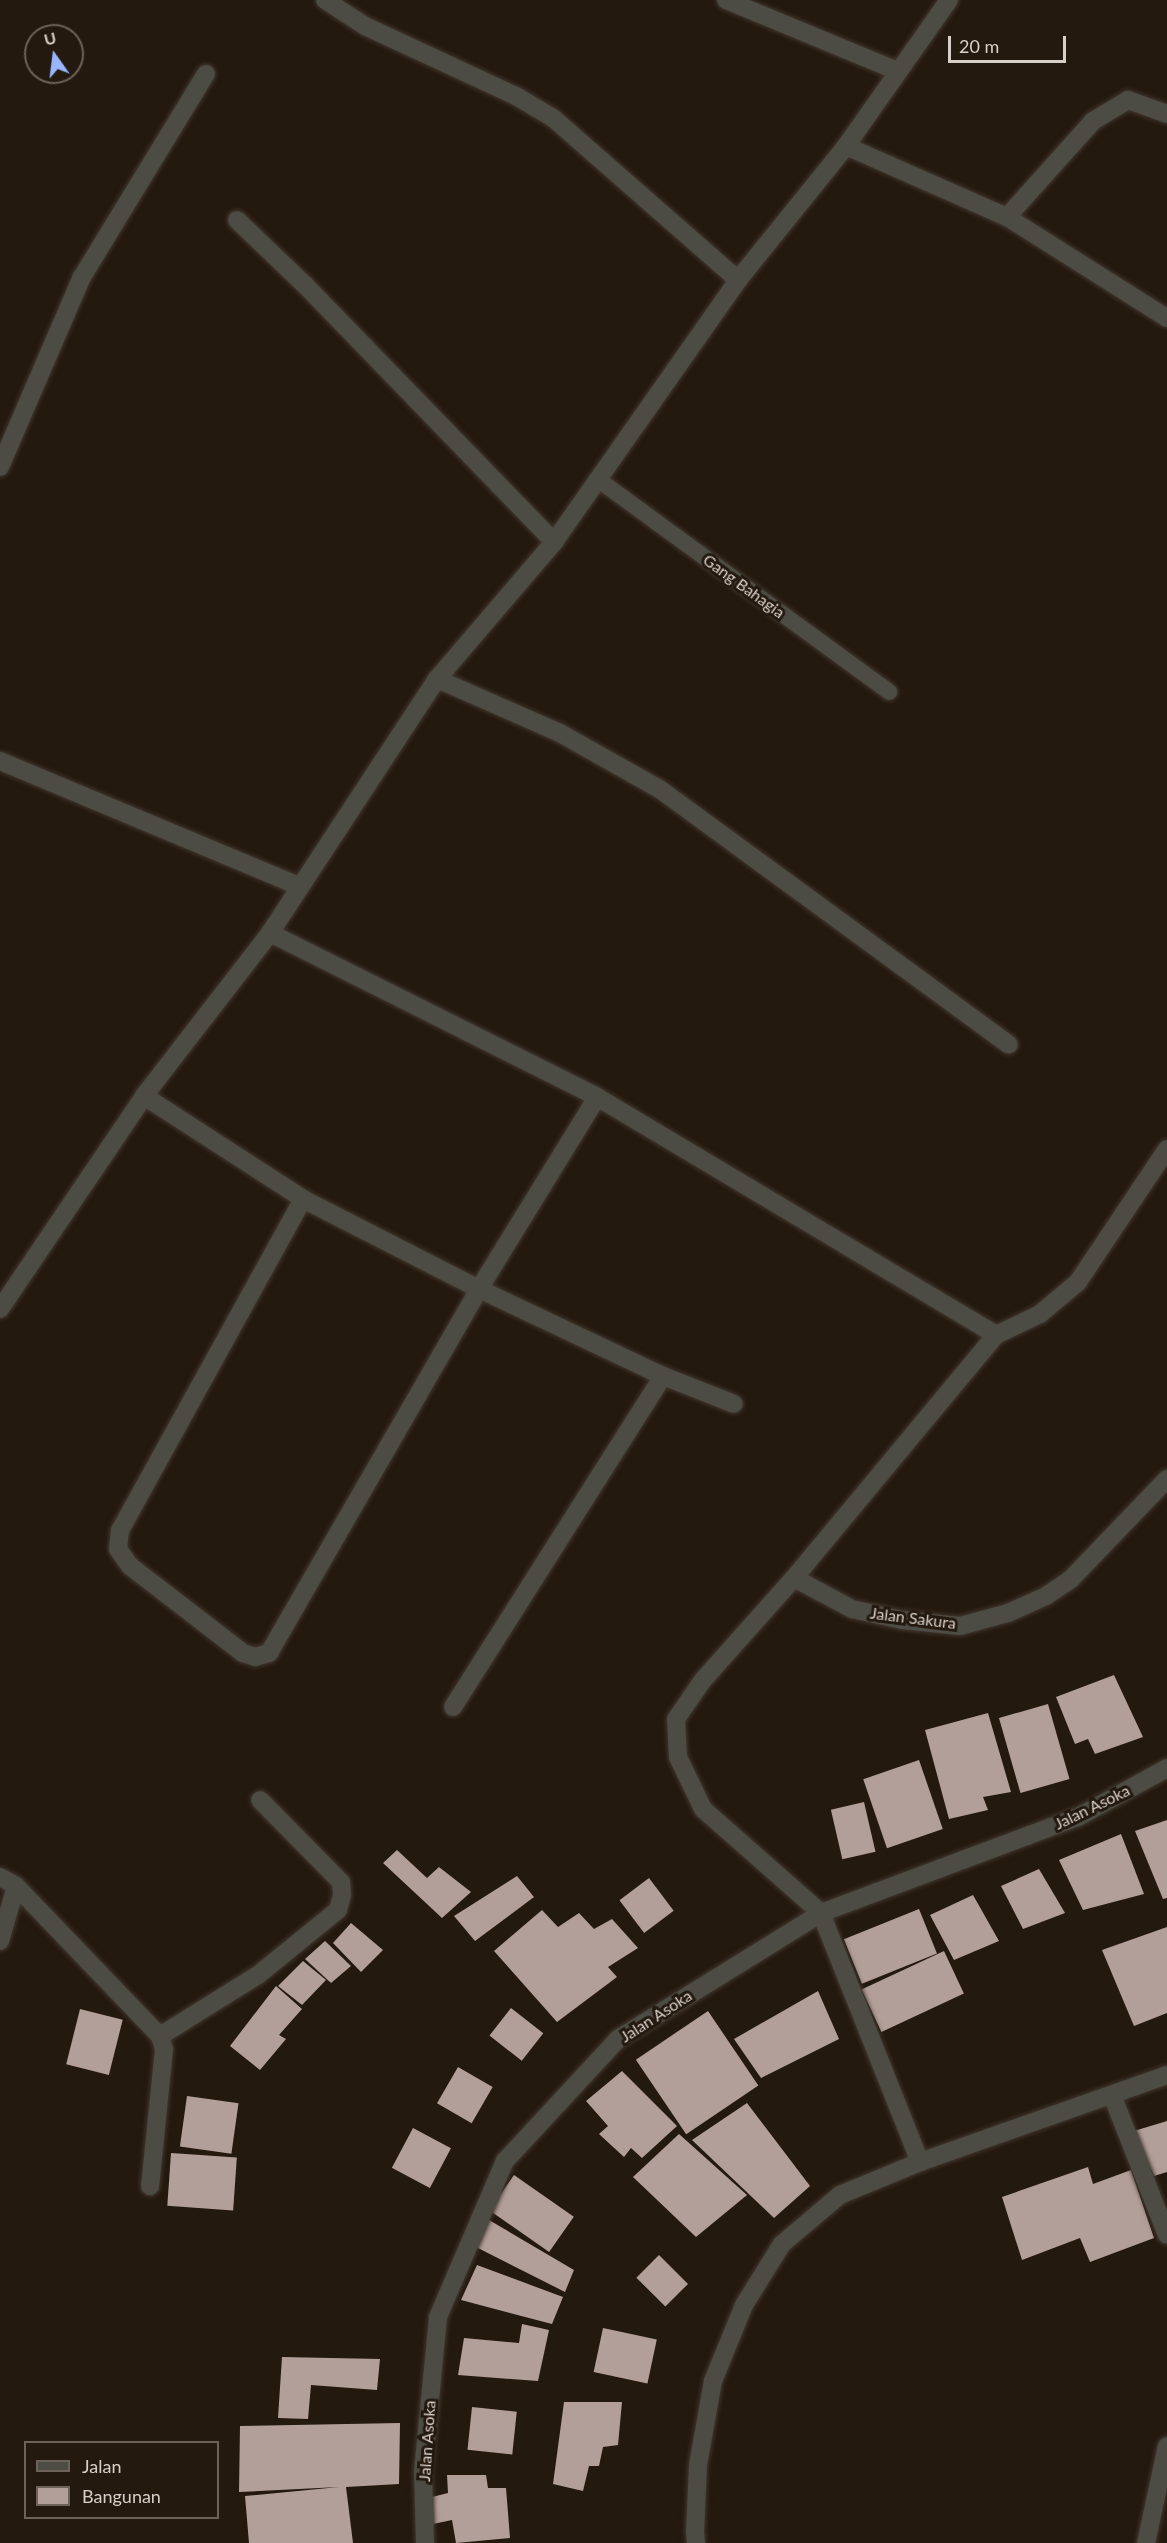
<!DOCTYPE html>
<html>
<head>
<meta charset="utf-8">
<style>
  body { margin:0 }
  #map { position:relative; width:1167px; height:2543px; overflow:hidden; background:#24190f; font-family:Lato,sans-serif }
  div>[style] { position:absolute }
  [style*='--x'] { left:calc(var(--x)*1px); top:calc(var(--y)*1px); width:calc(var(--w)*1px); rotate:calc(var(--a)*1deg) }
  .building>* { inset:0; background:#b39f9a; transform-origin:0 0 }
  .roads { filter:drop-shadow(0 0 2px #41362d) drop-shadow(0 0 2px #41362d) }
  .lane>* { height:16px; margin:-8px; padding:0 8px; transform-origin:8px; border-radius:8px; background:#4c4b44 }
  .street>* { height:18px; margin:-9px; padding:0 9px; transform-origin:9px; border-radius:9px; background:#4c4b44 }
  span { translate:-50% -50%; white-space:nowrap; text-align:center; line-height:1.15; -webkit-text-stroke:6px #24190f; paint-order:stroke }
  .street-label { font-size:16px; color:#d7cfc9 }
  .legend { position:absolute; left:24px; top:2441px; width:195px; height:78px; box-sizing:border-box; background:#24190f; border:2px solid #6c6259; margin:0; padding:8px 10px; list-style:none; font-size:18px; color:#d7cfc9 }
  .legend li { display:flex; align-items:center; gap:12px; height:30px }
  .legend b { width:30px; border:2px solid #6c6259 }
  .north { position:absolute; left:24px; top:24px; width:60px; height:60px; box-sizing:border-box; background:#24190f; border:2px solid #6c6259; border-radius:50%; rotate:346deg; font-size:16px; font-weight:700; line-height:24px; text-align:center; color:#d7cfc9 }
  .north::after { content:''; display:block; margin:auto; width:21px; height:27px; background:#97b6fd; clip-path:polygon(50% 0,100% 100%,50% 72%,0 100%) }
  .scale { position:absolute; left:948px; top:36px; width:118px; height:27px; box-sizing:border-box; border:3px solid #d7cfc9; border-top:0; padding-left:8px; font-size:18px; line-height:21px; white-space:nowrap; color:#d7cfc9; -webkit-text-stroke:4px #24190f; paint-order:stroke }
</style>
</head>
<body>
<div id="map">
  <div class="building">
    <div style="clip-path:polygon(1114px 1675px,1143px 1737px,1095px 1754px,1088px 1739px,1075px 1744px,1056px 1697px)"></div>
    <div style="left:1048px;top:1704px;width:78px;height:51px;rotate:74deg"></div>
    <div style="clip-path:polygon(988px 1713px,1011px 1792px,983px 1797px,988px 1810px,949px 1819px,925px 1730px)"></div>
    <div style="left:919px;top:1760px;width:73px;height:59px;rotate:71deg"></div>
    <div style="left:864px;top:1802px;width:51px;height:34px;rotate:77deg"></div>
    <div style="clip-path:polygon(1167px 1820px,1167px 1898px,1163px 1899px,1135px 1831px)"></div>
    <div style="clip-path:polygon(1121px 1834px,1144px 1894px,1083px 1910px,1059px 1860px)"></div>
    <div style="clip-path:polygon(397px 1850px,427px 1878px,439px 1867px,471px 1892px,442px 1918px,383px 1863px)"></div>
    <div style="clip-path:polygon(1039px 1869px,1065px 1913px,1023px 1929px,1001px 1886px)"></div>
    <div style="clip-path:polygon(517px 1876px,534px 1897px,475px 1941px,454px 1916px)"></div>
    <div style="left:649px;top:1878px;width:41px;height:37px;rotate:53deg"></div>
    <div style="clip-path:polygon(973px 1895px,999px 1941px,954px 1960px,930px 1915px)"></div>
    <div style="left:919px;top:1909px;width:48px;height:81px;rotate:68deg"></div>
    <div style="clip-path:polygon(542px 1910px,558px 1927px,579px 1913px,594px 1929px,612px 1919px,638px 1948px,608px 1967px,617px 1977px,557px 2022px,494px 1951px)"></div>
    <div style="clip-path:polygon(351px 1923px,383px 1950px,361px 1972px,333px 1943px)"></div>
    <div style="clip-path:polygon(1167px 1927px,1167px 2013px,1134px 2026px,1102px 1950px)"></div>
    <div style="clip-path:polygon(325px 1941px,351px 1966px,331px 1983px,305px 1959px)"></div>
    <div style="left:944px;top:1951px;width:47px;height:91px;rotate:65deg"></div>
    <div style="clip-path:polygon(303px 1961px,326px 1980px,302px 2005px,278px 1986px)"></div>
    <div style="clip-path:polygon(276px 1986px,302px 2009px,279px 2035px,286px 2039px,260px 2070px,230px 2046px)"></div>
    <div style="clip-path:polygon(818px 1991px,839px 2039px,761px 2078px,734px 2039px)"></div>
    <div style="left:511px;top:2008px;width:41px;height:35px;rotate:38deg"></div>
    <div style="left:80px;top:2009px;width:44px;height:57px;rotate:14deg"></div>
    <div style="left:708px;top:2011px;width:90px;height:87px;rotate:56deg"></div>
    <div style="left:458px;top:2067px;width:40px;height:42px;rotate:30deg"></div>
    <div style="clip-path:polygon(622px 2071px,677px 2126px,642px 2158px,631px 2148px,624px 2157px,599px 2134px,608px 2126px,586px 2101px)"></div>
    <div style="left:187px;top:2096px;width:52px;height:51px;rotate:8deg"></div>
    <div style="clip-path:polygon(747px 2103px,810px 2186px,774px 2218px,692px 2140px)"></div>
    <div style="clip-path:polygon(1167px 2121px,1167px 2172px,1154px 2176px,1134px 2131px)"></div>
    <div style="left:413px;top:2128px;width:43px;height:45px;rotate:28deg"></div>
    <div style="clip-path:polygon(679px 2134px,747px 2195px,696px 2237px,633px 2177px)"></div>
    <div style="left:171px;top:2153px;width:66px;height:53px;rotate:4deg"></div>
    <div style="clip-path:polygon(1088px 2167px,1093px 2184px,1131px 2170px,1154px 2238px,1090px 2262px,1080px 2238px,1022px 2260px,1002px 2197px)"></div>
    <div style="left:514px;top:2175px;width:73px;height:43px;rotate:35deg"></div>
    <div style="clip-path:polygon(489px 2220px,574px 2270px,565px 2292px,476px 2247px)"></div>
    <div style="left:659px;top:2255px;width:41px;height:32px;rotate:45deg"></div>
    <div style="clip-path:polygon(477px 2265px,563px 2297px,552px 2324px,461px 2300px)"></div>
    <div style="clip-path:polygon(522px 2324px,549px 2330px,538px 2381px,458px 2375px,464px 2338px,519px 2343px)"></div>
    <div style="left:603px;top:2328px;width:55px;height:45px;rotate:12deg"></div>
    <div style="clip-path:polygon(282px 2357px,380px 2359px,377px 2390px,311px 2385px,308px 2419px,278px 2418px)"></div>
    <div style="clip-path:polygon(564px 2402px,622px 2402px,618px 2445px,603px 2447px,599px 2466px,589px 2466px,583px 2491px,553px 2484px)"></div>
    <div style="left:472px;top:2407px;width:45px;height:43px;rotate:6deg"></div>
    <div style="clip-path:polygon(400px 2423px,399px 2484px,346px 2487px,353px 2543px,249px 2543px,245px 2496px,339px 2487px,239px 2492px,240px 2426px)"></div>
    <div style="clip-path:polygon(447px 2475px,486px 2475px,488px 2488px,506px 2488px,510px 2538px,456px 2543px,452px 2520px,433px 2524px,432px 2497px,448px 2493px)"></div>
  </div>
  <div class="roads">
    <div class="lane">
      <div style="--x:600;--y:481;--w:358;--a:36.1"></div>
    </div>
    <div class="street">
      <div style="--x:325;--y:0;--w:48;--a:33"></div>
      <div style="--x:365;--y:26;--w:166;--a:24.9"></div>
      <div style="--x:516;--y:96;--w:43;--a:30.7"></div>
      <div style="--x:553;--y:118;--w:246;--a:41.2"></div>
      <div style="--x:726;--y:0;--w:185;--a:22.5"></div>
      <div style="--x:846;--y:146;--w:176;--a:23.8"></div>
      <div style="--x:1007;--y:217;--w:189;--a:32.3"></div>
      <div style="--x:1007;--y:217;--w:129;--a:-48.1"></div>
      <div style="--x:1093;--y:121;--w:41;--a:-31"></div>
      <div style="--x:1128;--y:100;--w:41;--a:19.7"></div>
      <div style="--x:237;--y:220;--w:94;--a:43.7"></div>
      <div style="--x:305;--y:285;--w:358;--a:45.9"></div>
      <div style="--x:0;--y:467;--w:207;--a:-66.7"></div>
      <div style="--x:82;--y:277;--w:238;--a:-58.6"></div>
      <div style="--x:437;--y:679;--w:134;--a:23.7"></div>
      <div style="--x:560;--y:733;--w:116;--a:29.4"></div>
      <div style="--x:661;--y:790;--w:431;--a:36.2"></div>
      <div style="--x:0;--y:761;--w:324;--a:22.7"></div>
      <div style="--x:270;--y:933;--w:366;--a:26.6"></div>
      <div style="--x:597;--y:1097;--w:465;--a:30.8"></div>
      <div style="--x:996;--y:1335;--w:49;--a:-25.5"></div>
      <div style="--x:1040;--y:1314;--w:50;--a:-40.1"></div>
      <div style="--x:1078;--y:1282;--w:160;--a:-56.2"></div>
      <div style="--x:144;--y:1096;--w:189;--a:32.9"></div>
      <div style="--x:303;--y:1199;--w:198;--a:27.1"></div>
      <div style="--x:479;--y:1289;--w:204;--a:25.3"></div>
      <div style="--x:663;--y:1376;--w:76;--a:21.5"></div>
      <div style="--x:303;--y:1199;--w:378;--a:118.9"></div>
      <div style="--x:120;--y:1530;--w:19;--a:96"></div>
      <div style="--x:118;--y:1549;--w:21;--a:55"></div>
      <div style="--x:130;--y:1566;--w:143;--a:37.6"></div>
      <div style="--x:243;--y:1653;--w:13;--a:18"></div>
      <div style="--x:255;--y:1657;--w:15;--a:-16"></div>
      <div style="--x:269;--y:1653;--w:420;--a:-60"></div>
      <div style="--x:479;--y:1289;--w:225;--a:-58.4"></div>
      <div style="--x:0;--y:1309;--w:257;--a:-55.9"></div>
      <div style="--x:144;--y:1096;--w:206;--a:-52.3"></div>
      <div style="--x:270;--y:933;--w:304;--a:-56.7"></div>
      <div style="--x:437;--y:679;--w:180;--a:-49.5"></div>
      <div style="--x:554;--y:542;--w:320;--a:-54.9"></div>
      <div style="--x:738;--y:280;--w:172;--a:-51.1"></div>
      <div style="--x:846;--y:146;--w:179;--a:-54.8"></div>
      <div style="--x:794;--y:1578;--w:66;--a:28.1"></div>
      <div style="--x:852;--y:1609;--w:51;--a:12.4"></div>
      <div style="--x:902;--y:1620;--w:58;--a:5.9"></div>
      <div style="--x:960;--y:1626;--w:50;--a:-15.2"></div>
      <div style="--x:1008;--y:1613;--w:42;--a:-24.1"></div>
      <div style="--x:1046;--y:1596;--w:30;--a:-34"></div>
      <div style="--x:1071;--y:1579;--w:139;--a:-46.2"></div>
      <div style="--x:453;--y:1707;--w:392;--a:-57.6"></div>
      <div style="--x:0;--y:1877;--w:18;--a:29"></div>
      <div style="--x:16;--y:1886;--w:208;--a:46.2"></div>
      <div style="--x:160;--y:2036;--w:14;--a:73"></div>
      <div style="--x:164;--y:2049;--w:138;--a:95.8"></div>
      <div style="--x:0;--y:1941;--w:57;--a:-73.8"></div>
      <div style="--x:160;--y:2036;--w:115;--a:-31.9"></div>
      <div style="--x:258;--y:1975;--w:103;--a:-39.1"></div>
      <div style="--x:338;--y:1910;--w:16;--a:-75"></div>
      <div style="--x:342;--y:1895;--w:13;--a:-94"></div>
      <div style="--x:341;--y:1882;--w:115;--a:-134.6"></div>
      <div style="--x:1112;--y:2095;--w:150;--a:68.6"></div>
      <div style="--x:920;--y:2162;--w:268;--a:-111.7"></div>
      <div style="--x:821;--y:1913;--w:157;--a:-138.6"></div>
      <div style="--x:703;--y:1809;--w:58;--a:-115.7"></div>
      <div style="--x:678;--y:1757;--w:38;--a:-93"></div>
      <div style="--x:676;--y:1719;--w:47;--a:-55.3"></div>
      <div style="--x:703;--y:1680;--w:137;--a:-48.3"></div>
      <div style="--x:794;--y:1578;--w:316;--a:-50.3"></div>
      <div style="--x:425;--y:2543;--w:72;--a:-91.6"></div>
      <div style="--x:423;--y:2471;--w:155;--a:-84.4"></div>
      <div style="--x:438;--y:2317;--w:170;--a:-66.8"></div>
      <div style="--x:505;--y:2161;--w:166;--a:-47.2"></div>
      <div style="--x:618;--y:2039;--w:239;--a:-31.8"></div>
      <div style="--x:821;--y:1913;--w:274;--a:-20.5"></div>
      <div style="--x:1078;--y:1817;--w:102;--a:-28.8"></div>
      <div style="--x:696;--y:2543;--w:11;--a:-95"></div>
      <div style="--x:695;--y:2532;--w:67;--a:-87.4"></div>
      <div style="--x:698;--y:2465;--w:85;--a:-79.9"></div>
      <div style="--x:713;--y:2381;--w:82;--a:-67.8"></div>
      <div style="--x:744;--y:2305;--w:72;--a:-58.1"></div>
      <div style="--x:782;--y:2244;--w:76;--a:-40.2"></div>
      <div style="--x:840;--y:2195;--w:87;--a:-22.4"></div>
      <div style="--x:920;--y:2162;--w:262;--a:-19.4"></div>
      <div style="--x:1146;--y:2543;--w:99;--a:-77.8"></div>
    </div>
  </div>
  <div class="street-label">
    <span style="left:744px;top:586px;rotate:36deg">Gang Bahagia</span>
    <span style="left:913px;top:1618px;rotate:7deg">Jalan Sakura</span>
    <span style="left:1092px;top:1807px;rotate:-26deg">Jalan Asoka</span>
    <span style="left:656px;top:2016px;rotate:-33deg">Jalan Asoka</span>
    <span style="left:427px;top:2441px;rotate:-86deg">Jalan Asoka</span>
  </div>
  <ul class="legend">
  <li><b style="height:8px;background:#4c4b44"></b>Jalan</li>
  <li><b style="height:16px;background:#b39f9a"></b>Bangunan</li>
  </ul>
  <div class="north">U</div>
  <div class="scale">20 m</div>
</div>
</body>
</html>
